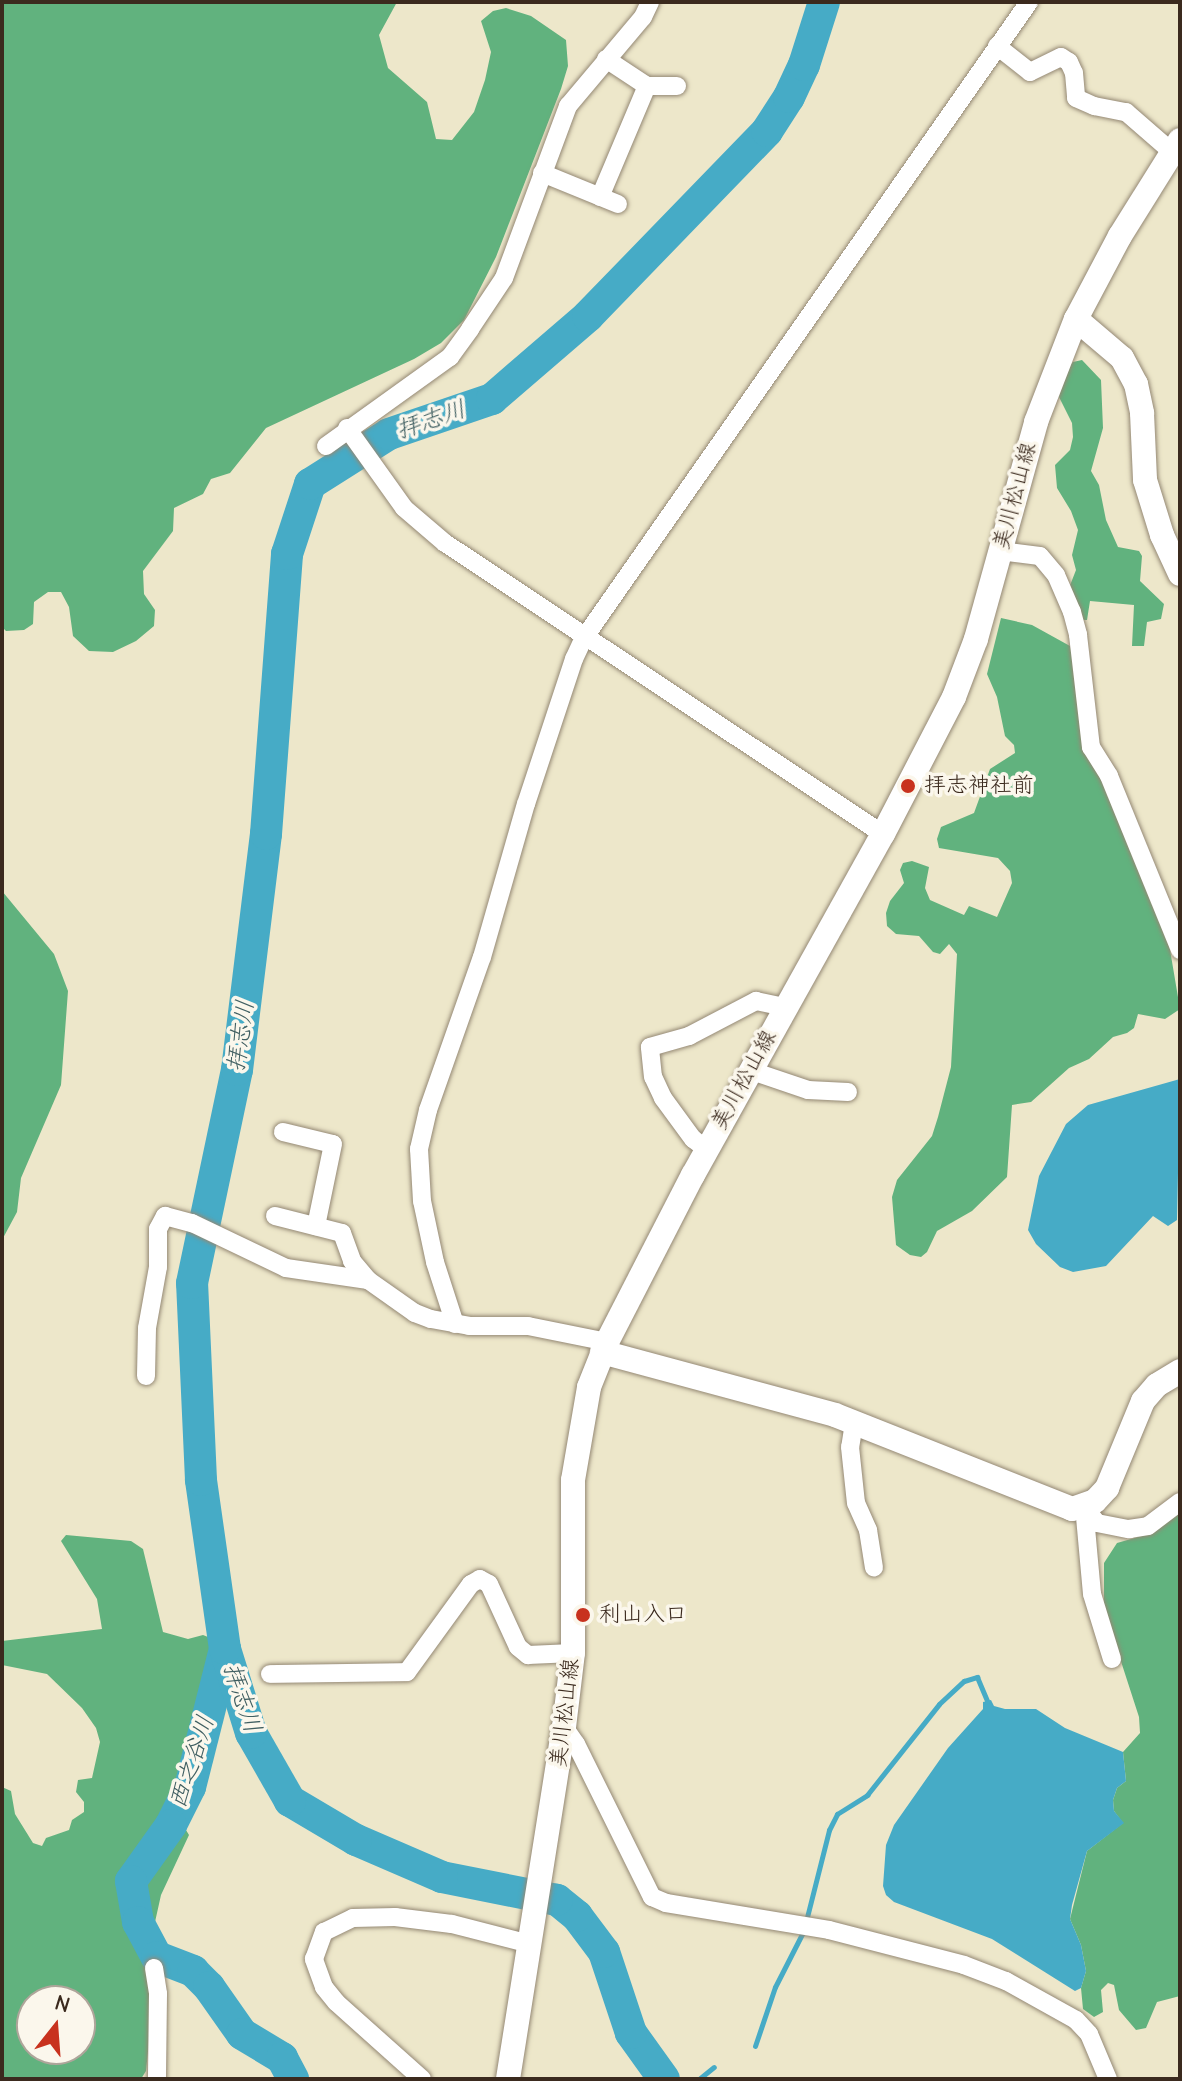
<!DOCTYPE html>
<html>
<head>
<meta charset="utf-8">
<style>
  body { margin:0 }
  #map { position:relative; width:1182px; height:2081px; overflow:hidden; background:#ede7ca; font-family:"Comic Neue","Klee One",sans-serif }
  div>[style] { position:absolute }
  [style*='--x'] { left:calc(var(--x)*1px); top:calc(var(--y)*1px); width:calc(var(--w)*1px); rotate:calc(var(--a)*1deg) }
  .forest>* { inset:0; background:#61b27e }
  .water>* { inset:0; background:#46abc6 }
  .stream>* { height:5px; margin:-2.5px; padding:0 2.5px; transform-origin:2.5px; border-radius:2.5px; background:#46abc6 }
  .river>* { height:32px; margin:-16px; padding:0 16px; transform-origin:16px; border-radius:16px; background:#46abc6 }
  .roads { filter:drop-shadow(0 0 2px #948874) drop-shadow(0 0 2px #948874) }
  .street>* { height:18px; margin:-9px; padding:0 9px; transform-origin:9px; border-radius:9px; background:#fff }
  .secondary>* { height:24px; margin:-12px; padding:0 12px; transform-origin:12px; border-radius:12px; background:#fff }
  .dots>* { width:22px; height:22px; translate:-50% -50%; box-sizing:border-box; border:4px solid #fbf7ec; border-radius:50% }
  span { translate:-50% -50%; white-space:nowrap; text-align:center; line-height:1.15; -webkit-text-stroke:7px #fbf7ec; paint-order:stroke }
  .street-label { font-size:22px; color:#3b2a1e }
  .poi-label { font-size:22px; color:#3b2a1e }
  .left { translate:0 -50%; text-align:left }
  .water-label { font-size:24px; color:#3f5e61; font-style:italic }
  .frame { position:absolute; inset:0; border:4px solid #3b2a1e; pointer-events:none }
  .north { position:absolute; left:16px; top:1985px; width:80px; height:80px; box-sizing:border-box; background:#fbf7ec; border:2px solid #aea59a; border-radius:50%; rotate:17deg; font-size:22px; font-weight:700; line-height:32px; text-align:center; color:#3b2a1e }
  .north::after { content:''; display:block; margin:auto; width:28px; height:36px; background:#c8321e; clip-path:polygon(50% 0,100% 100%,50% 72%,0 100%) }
</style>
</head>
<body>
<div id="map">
  <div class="forest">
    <div style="clip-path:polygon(2px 2px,397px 2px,379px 35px,388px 68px,427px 102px,436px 139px,452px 140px,474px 112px,485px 80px,491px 52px,481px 21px,493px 11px,506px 8px,531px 16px,566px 40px,568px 66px,561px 89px,496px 257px,464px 320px,441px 343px,414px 359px,266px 428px,230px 473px,211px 479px,203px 494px,174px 508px,173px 531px,143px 571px,144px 594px,155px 610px,154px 626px,136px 641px,113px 652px,89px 651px,73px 636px,69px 607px,61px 592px,48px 592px,34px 602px,33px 624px,24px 630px,6px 631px,2px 627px)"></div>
    <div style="clip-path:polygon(1082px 360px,1101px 380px,1103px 428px,1091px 471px,1099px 485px,1106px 520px,1118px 547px,1139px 551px,1142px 556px,1140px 581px,1164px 604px,1161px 619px,1147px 622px,1144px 646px,1132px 646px,1134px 605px,1090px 601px,1087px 620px,1080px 620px,1069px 588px,1076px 570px,1072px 555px,1078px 530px,1071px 511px,1057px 488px,1055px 465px,1070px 450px,1073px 437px,1072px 423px,1059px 397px,1066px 369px,1073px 362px)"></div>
    <div style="clip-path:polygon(1001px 618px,1032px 625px,1070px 646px,1104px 777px,1166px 926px,1180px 1009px,1165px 1019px,1138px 1014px,1134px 1028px,1127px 1033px,1113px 1037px,1089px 1059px,1069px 1068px,1031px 1102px,1012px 1105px,1007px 1177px,972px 1211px,937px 1231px,927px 1252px,921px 1257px,910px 1255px,896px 1245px,892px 1197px,897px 1180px,932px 1136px,938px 1117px,951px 1067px,957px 954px,949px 944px,940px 954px,933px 952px,919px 936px,896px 934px,887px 926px,886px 913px,890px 901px,904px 883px,900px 870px,903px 863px,912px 861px,929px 867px,925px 888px,930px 900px,964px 915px,969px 906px,997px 917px,1012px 883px,1010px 871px,998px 858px,939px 848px,937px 839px,941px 827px,974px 813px,990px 769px,1015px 753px,1014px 745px,1005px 736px,997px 697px,987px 674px)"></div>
    <div style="clip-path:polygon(2px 891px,54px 954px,68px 991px,61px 1085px,21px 1178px,17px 1212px,2px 1240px)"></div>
    <div style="clip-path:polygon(1180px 1511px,1180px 1996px,1157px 2002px,1146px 2028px,1136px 2030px,1119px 2010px,1114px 1985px,1108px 1983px,1101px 1990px,1103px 2012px,1094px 2017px,1083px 2009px,1081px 1988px,1086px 1971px,1081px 1945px,1070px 1919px,1087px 1851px,1123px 1823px,1114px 1811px,1113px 1800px,1117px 1788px,1126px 1781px,1123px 1752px,1140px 1733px,1139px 1717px,1104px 1609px,1104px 1563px,1117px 1543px,1145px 1535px)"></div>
    <div style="clip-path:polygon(evenodd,66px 1535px,131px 1541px,143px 1549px,163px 1632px,188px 1639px,203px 1635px,213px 1639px,216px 1649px,185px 1786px,177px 1803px,180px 1820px,189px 1835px,161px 1895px,147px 1958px,151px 2022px,146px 2071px,141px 2079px,2px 2079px,2px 1787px,11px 1791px,15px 1814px,33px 1843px,42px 1846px,46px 1838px,69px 1830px,72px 1820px,84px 1812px,84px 1802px,76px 1792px,78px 1780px,92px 1778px,100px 1742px,96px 1728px,82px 1708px,47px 1674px,2px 1665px,2px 1641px,102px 1629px,97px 1599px,61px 1541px,66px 1535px,32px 2001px,80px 2001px,80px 2049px,32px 2049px,32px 2001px)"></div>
  </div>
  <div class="water">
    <div style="clip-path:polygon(1180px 1079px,1177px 1220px,1168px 1226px,1153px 1216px,1106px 1266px,1073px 1272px,1060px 1267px,1036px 1244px,1028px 1230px,1039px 1176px,1066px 1124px,1088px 1105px)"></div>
    <div style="clip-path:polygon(991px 1700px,994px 1706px,1005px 1709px,1036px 1709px,1065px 1728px,1123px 1752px,1126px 1781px,1117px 1788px,1113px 1800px,1114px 1811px,1124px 1823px,1087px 1851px,1072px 1905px,1070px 1919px,1081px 1945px,1086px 1971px,1081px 1988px,1075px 1991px,992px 1939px,894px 1902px,886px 1895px,883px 1886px,886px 1845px,894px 1825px,948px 1748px,983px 1709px,983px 1702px)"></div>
  </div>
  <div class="stream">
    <div style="--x:806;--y:1921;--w:94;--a:-75.8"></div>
    <div style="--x:829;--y:1830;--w:18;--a:-63"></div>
    <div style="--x:837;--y:1814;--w:36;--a:-32"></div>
    <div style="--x:867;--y:1795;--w:116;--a:-51.6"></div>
    <div style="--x:939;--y:1704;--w:34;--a:-43"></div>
    <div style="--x:964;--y:1681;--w:14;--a:-17"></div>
    <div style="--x:977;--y:1677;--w:26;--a:67"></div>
    <div style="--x:755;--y:2046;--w:62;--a:-71.3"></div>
    <div style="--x:775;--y:1987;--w:62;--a:-63"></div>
    <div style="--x:699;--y:2079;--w:19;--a:-39"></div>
  </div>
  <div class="river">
    <div style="--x:225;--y:1649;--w:142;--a:104.2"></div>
    <div style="--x:190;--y:1787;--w:42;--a:116.6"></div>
    <div style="--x:171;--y:1825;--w:69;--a:125.5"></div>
    <div style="--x:131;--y:1881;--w:42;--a:80.3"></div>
    <div style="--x:138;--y:1922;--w:40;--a:62"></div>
    <div style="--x:157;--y:1957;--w:39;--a:21"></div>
    <div style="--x:193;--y:1971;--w:23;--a:45"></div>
    <div style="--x:209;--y:1987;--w:57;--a:54.9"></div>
    <div style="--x:242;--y:2034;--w:47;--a:31"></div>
    <div style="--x:282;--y:2058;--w:24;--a:62"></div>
    <div style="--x:664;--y:2079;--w:57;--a:-125.7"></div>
    <div style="--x:631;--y:2033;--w:85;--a:-108.4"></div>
    <div style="--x:604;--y:1952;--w:45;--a:-126.9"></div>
    <div style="--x:577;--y:1916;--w:26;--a:-141"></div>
    <div style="--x:557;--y:1900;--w:117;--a:-168.7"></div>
    <div style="--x:442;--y:1877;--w:94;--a:-156.7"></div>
    <div style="--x:356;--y:1840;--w:77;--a:-149.4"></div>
    <div style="--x:290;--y:1801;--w:78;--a:-119.8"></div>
    <div style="--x:251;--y:1733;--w:88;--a:-107.2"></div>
    <div style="--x:225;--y:1649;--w:171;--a:-98.1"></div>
    <div style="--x:201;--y:1480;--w:197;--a:-92.6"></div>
    <div style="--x:192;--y:1283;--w:218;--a:-78.1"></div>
    <div style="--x:237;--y:1070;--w:238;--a:-83"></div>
    <div style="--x:266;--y:834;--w:281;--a:-85.7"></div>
    <div style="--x:287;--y:554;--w:74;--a:-71.8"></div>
    <div style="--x:310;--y:484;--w:93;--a:-32.3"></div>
    <div style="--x:389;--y:434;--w:109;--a:-18.8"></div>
    <div style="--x:492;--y:399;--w:127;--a:-40.8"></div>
    <div style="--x:588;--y:316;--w:257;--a:-45.9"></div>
    <div style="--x:767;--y:131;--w:40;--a:-57.1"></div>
    <div style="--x:789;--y:97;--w:35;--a:-65"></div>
    <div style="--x:804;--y:65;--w:66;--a:-72.4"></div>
  </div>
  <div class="roads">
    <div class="street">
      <div style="--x:997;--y:46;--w:42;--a:38.2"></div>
      <div style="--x:1030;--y:72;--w:34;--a:-26"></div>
      <div style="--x:1061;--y:57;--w:9;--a:32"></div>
      <div style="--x:1069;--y:62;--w:12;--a:66"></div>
      <div style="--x:1074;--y:73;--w:25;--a:85"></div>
      <div style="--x:1076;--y:98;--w:20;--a:24"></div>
      <div style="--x:1094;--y:106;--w:33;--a:11"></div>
      <div style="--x:1126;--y:112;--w:61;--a:41"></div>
      <div style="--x:606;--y:59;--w:49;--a:33.4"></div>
      <div style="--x:647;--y:86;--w:30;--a:0"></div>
      <div style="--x:542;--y:173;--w:82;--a:22.2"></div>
      <div style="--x:600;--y:197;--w:121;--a:-67.1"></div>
      <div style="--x:347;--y:428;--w:98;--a:54.5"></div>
      <div style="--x:404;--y:508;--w:54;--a:40.5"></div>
      <div style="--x:445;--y:543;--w:526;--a:33.6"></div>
      <div style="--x:326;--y:446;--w:153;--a:-35.7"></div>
      <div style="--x:450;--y:357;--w:34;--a:-54"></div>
      <div style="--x:470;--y:329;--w:61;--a:-56.3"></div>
      <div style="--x:504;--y:278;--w:184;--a:-69.6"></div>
      <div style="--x:568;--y:106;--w:116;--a:-49.9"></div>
      <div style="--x:643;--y:17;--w:17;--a:-65"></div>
      <div style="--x:1000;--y:551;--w:40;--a:7.1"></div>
      <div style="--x:1040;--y:556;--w:25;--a:50"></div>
      <div style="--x:1056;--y:575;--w:40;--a:66.6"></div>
      <div style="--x:1072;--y:612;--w:24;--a:75"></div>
      <div style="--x:1078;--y:635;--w:113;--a:83.4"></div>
      <div style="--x:1091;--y:747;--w:34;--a:58"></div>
      <div style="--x:1109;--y:776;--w:188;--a:67.8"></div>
      <div style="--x:749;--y:1070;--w:62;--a:18.7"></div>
      <div style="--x:808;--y:1090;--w:40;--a:2.9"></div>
      <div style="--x:283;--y:1132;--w:51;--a:13.5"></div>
      <div style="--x:333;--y:1144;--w:84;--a:101.7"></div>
      <div style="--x:706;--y:1149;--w:16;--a:-142"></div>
      <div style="--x:693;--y:1139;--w:51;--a:-126.2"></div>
      <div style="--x:663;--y:1098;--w:23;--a:-115"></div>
      <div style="--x:653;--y:1077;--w:30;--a:-96"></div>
      <div style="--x:650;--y:1047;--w:41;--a:-15.8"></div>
      <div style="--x:689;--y:1036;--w:76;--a:-27.6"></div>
      <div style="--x:756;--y:1001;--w:29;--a:12"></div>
      <div style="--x:275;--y:1216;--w:69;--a:14.2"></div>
      <div style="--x:342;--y:1233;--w:30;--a:70"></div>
      <div style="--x:352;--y:1261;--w:25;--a:50"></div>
      <div style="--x:455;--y:1324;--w:65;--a:-107.9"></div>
      <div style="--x:435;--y:1262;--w:62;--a:-102"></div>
      <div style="--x:422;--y:1201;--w:52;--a:-93.3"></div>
      <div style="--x:419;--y:1149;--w:40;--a:-77"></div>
      <div style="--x:428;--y:1110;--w:162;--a:-70.6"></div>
      <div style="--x:482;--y:957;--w:159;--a:-74"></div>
      <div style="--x:526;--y:804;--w:153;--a:-71.7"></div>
      <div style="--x:574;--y:659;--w:23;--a:-65"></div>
      <div style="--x:584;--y:638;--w:776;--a:-55.02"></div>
      <div style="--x:146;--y:1376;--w:48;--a:-88.8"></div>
      <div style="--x:147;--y:1328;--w:62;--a:-79.8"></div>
      <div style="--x:158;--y:1267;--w:38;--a:-90"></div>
      <div style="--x:158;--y:1229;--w:15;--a:-62"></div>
      <div style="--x:165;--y:1216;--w:28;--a:15"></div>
      <div style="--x:192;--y:1223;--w:104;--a:25.6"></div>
      <div style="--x:286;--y:1268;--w:83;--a:8.3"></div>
      <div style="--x:368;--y:1280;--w:57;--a:35.1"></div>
      <div style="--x:415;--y:1313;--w:17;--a:21"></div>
      <div style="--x:431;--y:1319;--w:39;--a:10"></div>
      <div style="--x:469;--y:1326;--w:59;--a:0"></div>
      <div style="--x:528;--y:1326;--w:81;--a:11.4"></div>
      <div style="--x:854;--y:1423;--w:24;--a:99"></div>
      <div style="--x:850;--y:1447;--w:56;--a:83.9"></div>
      <div style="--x:856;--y:1503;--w:30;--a:66"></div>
      <div style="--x:868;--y:1530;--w:38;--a:81"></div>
      <div style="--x:1084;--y:1506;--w:88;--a:84.8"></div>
      <div style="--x:1092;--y:1594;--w:68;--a:72.9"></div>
      <div style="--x:1084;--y:1506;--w:21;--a:53"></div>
      <div style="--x:1097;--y:1523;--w:33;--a:11"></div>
      <div style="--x:1129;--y:1529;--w:19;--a:-9"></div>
      <div style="--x:1148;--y:1526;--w:40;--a:-37"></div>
      <div style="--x:270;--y:1674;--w:137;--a:-0.8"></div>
      <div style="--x:407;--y:1672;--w:109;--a:-54"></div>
      <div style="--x:471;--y:1584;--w:10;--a:-29"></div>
      <div style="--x:480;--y:1579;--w:10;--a:29"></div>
      <div style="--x:489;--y:1584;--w:69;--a:65.3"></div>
      <div style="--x:518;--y:1647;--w:13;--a:39"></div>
      <div style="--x:528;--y:1655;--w:45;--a:-2.5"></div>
      <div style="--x:564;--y:1727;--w:21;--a:55"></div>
      <div style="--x:576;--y:1744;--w:171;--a:63.6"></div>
      <div style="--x:652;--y:1897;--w:15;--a:23"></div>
      <div style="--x:666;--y:1903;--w:165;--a:9.4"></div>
      <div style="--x:829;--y:1930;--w:139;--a:14.5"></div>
      <div style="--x:964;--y:1965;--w:45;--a:20.9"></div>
      <div style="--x:1006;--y:1981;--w:80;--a:29.1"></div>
      <div style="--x:1076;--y:2020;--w:19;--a:47"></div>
      <div style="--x:1089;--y:2034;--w:49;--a:67.1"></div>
      <div style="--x:154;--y:1968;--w:26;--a:81"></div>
      <div style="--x:158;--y:1994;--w:85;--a:90.7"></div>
      <div style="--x:422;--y:2079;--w:115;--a:-138.2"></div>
      <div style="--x:336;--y:2002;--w:19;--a:-129"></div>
      <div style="--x:324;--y:1987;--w:30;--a:-110"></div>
      <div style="--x:314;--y:1959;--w:29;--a:-70"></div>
      <div style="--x:324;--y:1932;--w:32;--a:-26"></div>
      <div style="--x:353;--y:1918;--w:42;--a:-1.4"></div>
      <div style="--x:395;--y:1917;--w:57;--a:7"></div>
      <div style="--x:452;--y:1924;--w:81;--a:14.4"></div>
    </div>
    <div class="secondary">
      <div style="--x:1076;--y:319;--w:60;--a:40.3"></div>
      <div style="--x:1122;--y:358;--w:30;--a:62"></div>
      <div style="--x:1136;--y:384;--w:30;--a:78"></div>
      <div style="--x:1142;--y:413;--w:67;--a:87.4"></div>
      <div style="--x:1145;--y:480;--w:58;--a:72.8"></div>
      <div style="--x:1162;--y:535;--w:43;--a:65.2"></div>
      <div style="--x:602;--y:1352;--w:241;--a:15.1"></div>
      <div style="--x:835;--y:1415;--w:255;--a:21.6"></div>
      <div style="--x:1072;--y:1509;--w:24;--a:-19"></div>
      <div style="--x:1095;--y:1501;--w:18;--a:-47"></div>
      <div style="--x:1107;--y:1488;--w:94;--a:-67.5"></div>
      <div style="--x:1143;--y:1401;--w:21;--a:-49"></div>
      <div style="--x:1157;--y:1385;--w:27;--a:-31"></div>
      <div style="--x:508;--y:2079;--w:356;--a:-81"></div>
      <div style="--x:564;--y:1727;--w:75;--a:-83.1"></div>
      <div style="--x:573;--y:1653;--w:173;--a:-90"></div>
      <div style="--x:573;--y:1480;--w:94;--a:-80.2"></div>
      <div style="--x:589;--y:1387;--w:48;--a:-68.2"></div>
      <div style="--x:607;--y:1342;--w:188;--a:-62.8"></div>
      <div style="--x:693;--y:1175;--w:390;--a:-60.9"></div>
      <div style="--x:883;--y:834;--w:154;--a:-62.6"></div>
      <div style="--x:954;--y:697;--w:62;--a:-69.2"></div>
      <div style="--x:976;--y:639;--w:225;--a:-74.5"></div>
      <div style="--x:1036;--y:422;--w:110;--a:-68.8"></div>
      <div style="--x:1076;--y:319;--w:94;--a:-62.1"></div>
      <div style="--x:1120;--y:236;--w:113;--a:-58"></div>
    </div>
  </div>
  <div class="dots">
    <div style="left:908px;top:786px;background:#c8321e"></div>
    <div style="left:583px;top:1615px;background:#c8321e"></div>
  </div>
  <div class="street-label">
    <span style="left:1015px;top:496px;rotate:-75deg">美川松山線</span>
    <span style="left:744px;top:1080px;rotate:-61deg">美川松山線</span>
    <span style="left:565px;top:1713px;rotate:-83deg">美川松山線</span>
  </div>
  <div class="poi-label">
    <span class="left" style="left:924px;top:786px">拝志神社前</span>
    <span class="left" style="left:599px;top:1615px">利山入口</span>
  </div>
  <div class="water-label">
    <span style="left:431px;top:420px;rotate:-19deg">拝志川</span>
    <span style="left:241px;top:1036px;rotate:-82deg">拝志川</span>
    <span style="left:242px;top:1698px;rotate:71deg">拝志川</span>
    <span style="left:192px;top:1762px;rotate:-72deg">西之谷川</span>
  </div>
  <div class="frame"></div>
  <div class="north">N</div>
</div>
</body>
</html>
